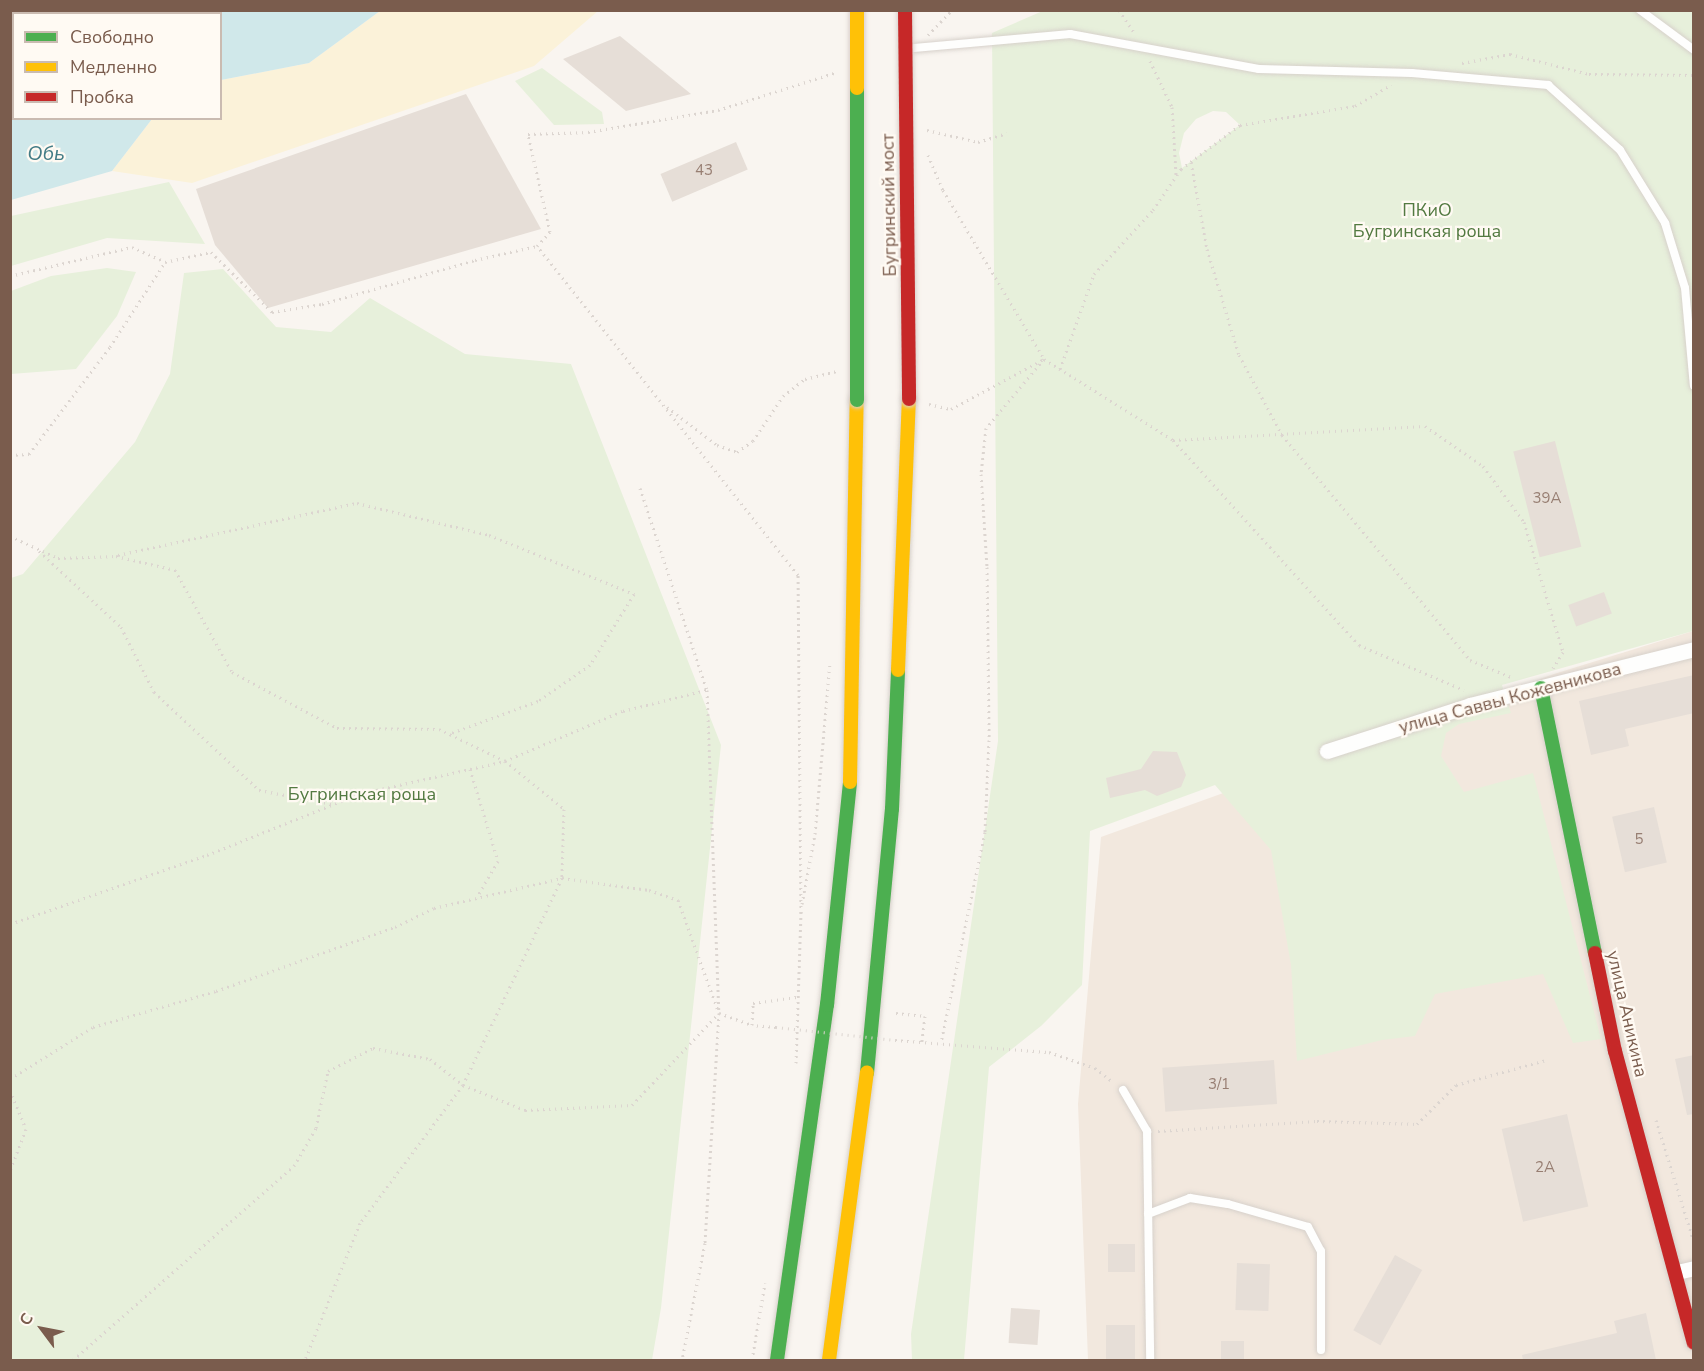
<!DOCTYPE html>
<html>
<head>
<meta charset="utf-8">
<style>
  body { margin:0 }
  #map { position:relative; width:1704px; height:1371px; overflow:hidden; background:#f9f5f0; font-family:"Nunito Sans",sans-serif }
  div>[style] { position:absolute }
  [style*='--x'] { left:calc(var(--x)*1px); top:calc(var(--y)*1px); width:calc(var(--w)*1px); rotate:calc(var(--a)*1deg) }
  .residential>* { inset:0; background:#f2e8de }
  .green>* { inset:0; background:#e7f0db }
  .sand>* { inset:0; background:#fbf2d9 }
  .water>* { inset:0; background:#d0e8ea }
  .building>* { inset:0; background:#e6ded7; transform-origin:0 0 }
  .path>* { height:3px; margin-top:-1.5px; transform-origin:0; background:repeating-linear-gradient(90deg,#dcd5d0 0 1.5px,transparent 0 6px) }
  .roads { filter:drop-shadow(0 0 2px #d7d1cb) drop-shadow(0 0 2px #d7d1cb) }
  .lane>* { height:8px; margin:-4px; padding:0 4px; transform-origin:4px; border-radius:4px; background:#fefefd }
  .street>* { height:15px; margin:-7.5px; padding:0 7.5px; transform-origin:7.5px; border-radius:7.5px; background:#fefefd }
  .fast>* { height:14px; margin:-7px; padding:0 7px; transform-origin:7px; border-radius:7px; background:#4caf50 }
  .slow>* { height:14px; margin:-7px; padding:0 7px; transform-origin:7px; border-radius:7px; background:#ffc107 }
  .jam>* { height:14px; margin:-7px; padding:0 7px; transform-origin:7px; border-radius:7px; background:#c62828 }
  .path-bridge>* { height:3px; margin-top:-1.5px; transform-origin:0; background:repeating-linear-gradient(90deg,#dcd5d0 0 1.5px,transparent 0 6px) }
  .bridges { filter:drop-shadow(0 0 2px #dad1cc) drop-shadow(0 0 2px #dad1cc) }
  .fast-bridge>* { height:14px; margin:-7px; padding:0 7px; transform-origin:7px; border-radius:7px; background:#4caf50 }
  .slow-bridge>* { height:14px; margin:-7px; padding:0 7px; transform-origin:7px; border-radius:7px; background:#ffc107 }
  .jam-bridge>* { height:14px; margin:-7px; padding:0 7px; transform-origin:7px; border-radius:7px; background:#c62828 }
  span { translate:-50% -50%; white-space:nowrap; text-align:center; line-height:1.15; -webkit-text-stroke:4.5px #fffaf3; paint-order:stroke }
  .number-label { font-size:15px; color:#977e72 }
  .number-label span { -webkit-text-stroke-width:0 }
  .street-label { font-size:18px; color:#7a5c4d }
  .park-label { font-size:18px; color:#537a41 }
  .water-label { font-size:20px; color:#437c86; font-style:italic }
  .frame { position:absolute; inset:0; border:12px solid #7a5c4d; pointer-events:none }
  .legend { position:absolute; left:12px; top:12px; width:210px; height:108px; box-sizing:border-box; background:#fffaf3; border:2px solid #cabbb1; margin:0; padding:8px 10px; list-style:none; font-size:18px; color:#7a5c4d }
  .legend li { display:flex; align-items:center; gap:12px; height:30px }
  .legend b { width:30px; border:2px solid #cabbb1 }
  .north { position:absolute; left:12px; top:1299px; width:60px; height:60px; -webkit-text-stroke:4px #fffaf3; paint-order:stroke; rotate:302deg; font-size:16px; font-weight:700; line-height:24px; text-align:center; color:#7a5c4d }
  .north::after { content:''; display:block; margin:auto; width:21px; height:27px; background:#7a5c4d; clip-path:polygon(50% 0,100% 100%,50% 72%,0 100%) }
</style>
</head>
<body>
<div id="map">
  <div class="residential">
    <div style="clip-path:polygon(1693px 631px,1693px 1360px,1088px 1360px,1078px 1104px,1101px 837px,1554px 674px)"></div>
  </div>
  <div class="green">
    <div style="clip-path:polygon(evenodd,1045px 10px,1693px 11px,1693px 631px,1502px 685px,1511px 713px,1459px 724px,1446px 733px,1441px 756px,1464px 792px,1533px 773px,1601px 1039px,1573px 1043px,1543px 974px,1435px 994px,1415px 1036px,1382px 1040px,1297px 1061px,1291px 965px,1271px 850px,1215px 785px,1090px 831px,1082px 985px,1041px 1026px,989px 1067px,964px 1360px,912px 1360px,911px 1334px,998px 741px,992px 33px,1045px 10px,1213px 111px,1226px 112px,1240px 125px,1182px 168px,1179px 153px,1184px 133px,1196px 119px,1213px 111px)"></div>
    <div style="clip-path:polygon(542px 68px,602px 112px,604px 124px,554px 125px,515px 81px)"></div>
    <div style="clip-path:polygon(169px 182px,205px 244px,107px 238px,11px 266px,11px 216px)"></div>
    <div style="clip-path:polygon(107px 268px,136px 272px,117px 316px,76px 369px,11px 374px,11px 291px,51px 276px)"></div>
    <div style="clip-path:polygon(223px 269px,276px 327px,331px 332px,370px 298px,465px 354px,571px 364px,721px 745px,661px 1308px,652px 1360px,11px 1360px,11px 578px,23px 574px,135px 442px,170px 374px,184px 273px)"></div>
  </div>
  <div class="sand">
    <div style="clip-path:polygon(380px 11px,598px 11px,534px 66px,192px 183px,112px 171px,152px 119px,220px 118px,221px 80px,309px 63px)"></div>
  </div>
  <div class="water">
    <div style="clip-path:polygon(11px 10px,380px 10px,380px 11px,309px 63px,221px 80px,220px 14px,14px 14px,14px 118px,152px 119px,112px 171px,11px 200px)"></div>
  </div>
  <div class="building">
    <div style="clip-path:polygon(620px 36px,691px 94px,626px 111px,563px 59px)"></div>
    <div style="clip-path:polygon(466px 94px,541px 229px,268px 308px,215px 245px,196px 189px)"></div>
    <div style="left:736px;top:142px;width:30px;height:82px;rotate:67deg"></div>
    <div style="left:1555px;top:441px;width:109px;height:43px;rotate:76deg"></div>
    <div style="left:1604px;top:592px;width:23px;height:38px;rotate:70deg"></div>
    <div style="clip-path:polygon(1694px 675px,1694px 713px,1625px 729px,1629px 746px,1591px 755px,1579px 701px)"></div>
    <div style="clip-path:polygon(1153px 751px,1177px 752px,1186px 775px,1181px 787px,1157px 796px,1145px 790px,1110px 798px,1106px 778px,1141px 769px)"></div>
    <div style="left:1654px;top:807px;width:57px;height:43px;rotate:77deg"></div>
    <div style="clip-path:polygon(1694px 1055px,1694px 1114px,1687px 1115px,1675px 1059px)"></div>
    <div style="left:1274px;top:1060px;width:44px;height:112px;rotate:86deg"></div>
    <div style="left:1567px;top:1114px;width:95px;height:67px;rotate:77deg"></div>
    <div style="left:1135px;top:1244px;width:28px;height:27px;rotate:90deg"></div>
    <div style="left:1395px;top:1255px;width:31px;height:86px;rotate:29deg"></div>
    <div style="left:1237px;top:1263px;width:33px;height:47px;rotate:2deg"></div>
    <div style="left:1011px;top:1308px;width:29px;height:35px;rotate:4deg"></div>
    <div style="clip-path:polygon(1646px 1313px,1656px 1360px,1523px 1360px,1522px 1355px,1617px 1333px,1614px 1321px)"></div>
    <div style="left:1106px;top:1325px;width:29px;height:35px"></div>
    <div style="left:1221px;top:1341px;width:23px;height:19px"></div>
  </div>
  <div class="path">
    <div style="--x:1119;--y:10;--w:29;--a:56"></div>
    <div style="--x:928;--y:35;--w:35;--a:-46"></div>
    <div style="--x:1150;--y:61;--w:51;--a:64.4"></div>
    <div style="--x:1172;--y:107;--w:68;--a:86.6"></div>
    <div style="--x:1462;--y:63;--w:49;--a:-10.6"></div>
    <div style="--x:1510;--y:54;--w:81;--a:14.2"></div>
    <div style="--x:1589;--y:74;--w:105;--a:0.5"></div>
    <div style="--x:927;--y:130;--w:52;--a:13.2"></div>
    <div style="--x:978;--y:142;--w:30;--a:-17"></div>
    <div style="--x:928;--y:155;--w:38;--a:67"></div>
    <div style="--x:943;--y:190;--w:197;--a:59.1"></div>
    <div style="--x:1044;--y:359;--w:90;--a:130"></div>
    <div style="--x:986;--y:428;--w:46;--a:96.2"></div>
    <div style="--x:981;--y:474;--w:93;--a:86.3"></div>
    <div style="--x:987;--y:567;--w:173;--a:89.3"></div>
    <div style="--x:989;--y:740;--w:92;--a:92.5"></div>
    <div style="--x:985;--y:832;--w:216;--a:101.8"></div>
    <div style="--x:1191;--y:162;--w:88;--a:79.6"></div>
    <div style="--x:1207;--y:249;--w:111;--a:73.2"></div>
    <div style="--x:1239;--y:355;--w:91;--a:61.7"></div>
    <div style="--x:1282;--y:435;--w:293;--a:50.1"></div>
    <div style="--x:1470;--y:660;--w:44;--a:22.5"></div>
    <div style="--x:10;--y:276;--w:125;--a:-13.4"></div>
    <div style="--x:132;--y:247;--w:35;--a:24"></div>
    <div style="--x:1060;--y:369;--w:101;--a:-70.3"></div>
    <div style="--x:1094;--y:274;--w:87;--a:-47.3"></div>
    <div style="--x:1153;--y:210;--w:50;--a:-55.7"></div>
    <div style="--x:1181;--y:169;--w:74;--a:-36.7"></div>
    <div style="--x:1240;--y:125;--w:117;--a:-9.4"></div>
    <div style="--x:1355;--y:106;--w:42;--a:-30.3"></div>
    <div style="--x:929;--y:404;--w:23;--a:13"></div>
    <div style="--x:951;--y:409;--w:106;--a:-28.3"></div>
    <div style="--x:1044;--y:359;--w:152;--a:32.1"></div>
    <div style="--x:1173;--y:440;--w:252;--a:-3.2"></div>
    <div style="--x:1425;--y:426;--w:70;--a:34.6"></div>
    <div style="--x:1483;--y:466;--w:69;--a:53.8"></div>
    <div style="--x:1524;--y:522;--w:136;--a:73.3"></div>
    <div style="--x:1563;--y:652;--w:19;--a:122"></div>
    <div style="--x:667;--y:407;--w:63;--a:37.2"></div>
    <div style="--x:717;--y:445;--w:21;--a:19"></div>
    <div style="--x:737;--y:452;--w:19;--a:-35"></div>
    <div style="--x:753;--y:441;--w:54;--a:-56.3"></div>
    <div style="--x:783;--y:396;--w:28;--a:-38"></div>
    <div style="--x:805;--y:379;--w:34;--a:-14"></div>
    <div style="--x:1173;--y:440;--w:277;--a:47.8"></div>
    <div style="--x:1359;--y:645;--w:114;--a:23.2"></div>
    <div style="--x:10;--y:455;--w:19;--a:-3"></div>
    <div style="--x:29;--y:454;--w:134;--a:-52.9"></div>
    <div style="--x:110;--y:347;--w:101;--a:-57.1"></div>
    <div style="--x:165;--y:262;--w:47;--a:-12.3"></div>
    <div style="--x:211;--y:252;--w:86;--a:44.5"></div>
    <div style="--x:272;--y:312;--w:51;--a:-9.1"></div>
    <div style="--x:322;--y:304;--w:159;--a:-16"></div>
    <div style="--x:475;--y:260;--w:64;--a:-12.7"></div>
    <div style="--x:640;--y:488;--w:213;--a:71.7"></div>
    <div style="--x:707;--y:690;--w:323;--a:87.9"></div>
    <div style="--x:719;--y:1013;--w:230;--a:93.5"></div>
    <div style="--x:705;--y:1243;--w:119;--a:101.1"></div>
    <div style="--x:10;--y:536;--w:53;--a:24.6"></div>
    <div style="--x:58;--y:558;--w:58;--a:-2"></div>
    <div style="--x:116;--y:556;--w:61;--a:13.3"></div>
    <div style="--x:175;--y:570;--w:117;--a:60.8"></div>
    <div style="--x:232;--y:672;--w:119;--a:28.1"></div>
    <div style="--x:337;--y:728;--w:102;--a:0.6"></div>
    <div style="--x:439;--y:729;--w:73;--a:25.9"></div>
    <div style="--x:505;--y:761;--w:76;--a:39.1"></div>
    <div style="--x:564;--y:809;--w:69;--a:91.7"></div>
    <div style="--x:562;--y:878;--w:229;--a:115.6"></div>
    <div style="--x:463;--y:1085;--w:172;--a:126.7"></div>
    <div style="--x:360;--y:1223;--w:148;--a:111.9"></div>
    <div style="--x:39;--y:551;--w:112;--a:42.8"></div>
    <div style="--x:121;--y:627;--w:73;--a:63.1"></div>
    <div style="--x:154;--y:692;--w:144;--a:43"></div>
    <div style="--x:259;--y:790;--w:75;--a:10.7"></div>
    <div style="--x:118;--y:555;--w:245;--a:-12.3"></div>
    <div style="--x:357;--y:503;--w:136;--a:13.6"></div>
    <div style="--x:489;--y:535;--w:157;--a:22.1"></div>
    <div style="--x:634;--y:594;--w:84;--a:121.8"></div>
    <div style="--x:590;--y:665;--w:63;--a:145.3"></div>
    <div style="--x:538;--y:701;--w:95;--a:159.7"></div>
    <div style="--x:470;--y:769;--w:96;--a:73.1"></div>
    <div style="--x:498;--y:861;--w:42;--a:120.3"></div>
    <div style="--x:802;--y:904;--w:71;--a:-79.5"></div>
    <div style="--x:815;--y:834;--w:171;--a:-85"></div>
    <div style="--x:801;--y:913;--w:338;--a:-90.5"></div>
    <div style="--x:798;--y:575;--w:420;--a:-128.4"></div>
    <div style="--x:537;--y:246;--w:19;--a:-47"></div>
    <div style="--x:550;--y:232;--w:100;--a:-102.7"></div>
    <div style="--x:528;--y:134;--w:60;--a:-1.9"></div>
    <div style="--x:588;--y:132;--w:132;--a:-9.6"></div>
    <div style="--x:718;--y:110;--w:125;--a:-17.7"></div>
    <div style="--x:10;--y:924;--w:209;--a:-19.3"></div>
    <div style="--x:207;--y:855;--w:164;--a:-21.9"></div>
    <div style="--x:359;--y:794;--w:150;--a:-12.7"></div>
    <div style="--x:505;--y:761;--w:128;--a:-23"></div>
    <div style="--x:623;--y:711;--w:86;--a:-14.2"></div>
    <div style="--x:896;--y:1013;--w:29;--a:6"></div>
    <div style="--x:925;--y:1016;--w:26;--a:97"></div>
    <div style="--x:776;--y:1027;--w:24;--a:-175"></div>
    <div style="--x:752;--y:1025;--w:22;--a:-87"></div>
    <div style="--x:753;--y:1003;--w:44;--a:-7.8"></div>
    <div style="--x:895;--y:1040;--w:154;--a:4.5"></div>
    <div style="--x:1049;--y:1052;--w:49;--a:19.2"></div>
    <div style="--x:1095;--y:1068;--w:23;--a:38"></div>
    <div style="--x:796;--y:1063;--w:152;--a:-88.1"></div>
    <div style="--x:10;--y:1079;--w:98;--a:-32.1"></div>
    <div style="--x:93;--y:1027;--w:128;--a:-16.3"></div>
    <div style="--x:216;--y:991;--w:190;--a:-19.7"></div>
    <div style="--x:395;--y:927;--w:43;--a:-26"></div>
    <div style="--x:434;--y:908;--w:131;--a:-13.2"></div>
    <div style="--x:562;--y:878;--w:88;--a:7.9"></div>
    <div style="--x:649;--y:890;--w:31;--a:19"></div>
    <div style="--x:678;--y:900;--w:120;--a:70.1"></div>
    <div style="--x:719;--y:1013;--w:35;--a:20"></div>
    <div style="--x:10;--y:1090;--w:42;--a:67.7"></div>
    <div style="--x:26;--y:1129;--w:45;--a:110.9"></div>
    <div style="--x:1656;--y:1120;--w:128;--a:72.7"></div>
    <div style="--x:1158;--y:1131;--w:159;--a:-3.6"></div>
    <div style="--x:1317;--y:1121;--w:100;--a:1.7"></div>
    <div style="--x:1417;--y:1124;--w:55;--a:-45"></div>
    <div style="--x:1456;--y:1085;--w:93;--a:-15.5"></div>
    <div style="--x:73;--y:1360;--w:294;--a:-41.3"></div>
    <div style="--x:294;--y:1166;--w:44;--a:-59.9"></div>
    <div style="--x:316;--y:1128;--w:58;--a:-78.1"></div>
    <div style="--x:328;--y:1071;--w:51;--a:-27.1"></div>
    <div style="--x:373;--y:1048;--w:58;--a:10.9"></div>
    <div style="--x:430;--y:1059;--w:42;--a:38.2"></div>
    <div style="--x:463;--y:1085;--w:67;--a:22"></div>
    <div style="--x:525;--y:1110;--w:107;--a:-2.7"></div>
    <div style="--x:632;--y:1105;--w:125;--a:-46.6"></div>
    <div style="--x:752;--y:1360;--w:78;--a:-80.4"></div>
  </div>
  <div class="roads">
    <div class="lane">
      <div style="--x:1640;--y:10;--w:67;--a:36.5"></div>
      <div style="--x:914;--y:48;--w:157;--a:-5.1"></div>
      <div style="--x:1070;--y:34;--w:192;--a:10.5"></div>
      <div style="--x:1259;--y:69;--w:153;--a:1.5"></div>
      <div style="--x:1412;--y:73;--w:137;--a:5"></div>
      <div style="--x:1548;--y:85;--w:97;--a:42.1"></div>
      <div style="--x:1620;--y:150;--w:86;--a:58.3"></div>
      <div style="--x:1665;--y:223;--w:68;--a:72.9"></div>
      <div style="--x:1685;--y:288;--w:98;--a:84.8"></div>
      <div style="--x:1123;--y:1090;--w:48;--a:59.7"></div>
      <div style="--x:1147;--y:1131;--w:229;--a:89.2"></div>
      <div style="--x:1148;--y:1214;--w:45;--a:-20.9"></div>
      <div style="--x:1190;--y:1198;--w:38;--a:9"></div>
      <div style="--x:1228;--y:1204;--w:83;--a:16"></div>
      <div style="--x:1308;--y:1227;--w:27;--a:62"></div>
      <div style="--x:1321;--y:1251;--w:99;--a:90"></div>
    </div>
    <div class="street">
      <div style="--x:1327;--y:751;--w:150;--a:-17.8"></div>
      <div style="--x:1470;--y:705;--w:231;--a:-14"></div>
      <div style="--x:1677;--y:1272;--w:17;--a:-13"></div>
    </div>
    <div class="fast">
      <div style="--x:1541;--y:688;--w:270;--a:78.5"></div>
      <div style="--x:867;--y:1073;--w:265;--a:-84.6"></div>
      <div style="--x:892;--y:809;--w:139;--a:-87.5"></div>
      <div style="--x:777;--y:1360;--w:359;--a:-82"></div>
      <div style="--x:827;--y:1005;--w:224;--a:-84.1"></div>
    </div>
    <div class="slow">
      <div style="--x:898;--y:670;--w:271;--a:-87.7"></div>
      <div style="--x:850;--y:782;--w:382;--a:-89"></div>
      <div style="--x:829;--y:1360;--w:290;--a:-82.5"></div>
    </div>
    <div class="jam">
      <div style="--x:1595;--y:953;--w:100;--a:78.5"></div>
      <div style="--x:1615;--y:1051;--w:302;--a:74.9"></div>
    </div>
  </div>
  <div class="path-bridge">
    <div style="--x:776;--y:1027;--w:120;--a:6.2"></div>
  </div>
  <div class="bridges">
    <div class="fast-bridge">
      <div style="--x:857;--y:88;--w:312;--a:90"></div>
    </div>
    <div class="slow-bridge">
      <div style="--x:857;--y:10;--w:78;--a:90"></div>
    </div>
    <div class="jam-bridge">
      <div style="--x:905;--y:10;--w:389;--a:89.4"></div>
    </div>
  </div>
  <div class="number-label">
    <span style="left:704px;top:171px">43</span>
    <span style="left:1547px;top:499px">39А</span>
    <span style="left:1639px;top:840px">5</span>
    <span style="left:1219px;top:1085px">3/1</span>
    <span style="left:1545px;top:1168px">2А</span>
  </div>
  <div class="street-label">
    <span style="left:889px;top:205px;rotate:-91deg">Бугринский мост</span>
    <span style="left:1510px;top:698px;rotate:-15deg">улица Саввы Кожевникова</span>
    <span style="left:1627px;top:1014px;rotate:77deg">улица Аникина</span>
  </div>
  <div class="park-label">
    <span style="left:1427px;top:221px">ПКиО<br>Бугринская роща</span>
    <span style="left:362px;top:794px">Бугринская роща</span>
  </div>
  <div class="water-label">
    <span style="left:46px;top:153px">Обь</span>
  </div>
  <div class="frame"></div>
  <ul class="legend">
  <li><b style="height:8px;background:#4caf50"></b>Свободно</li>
  <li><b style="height:8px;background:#ffc107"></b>Медленно</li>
  <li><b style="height:8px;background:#c62828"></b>Пробка</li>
  </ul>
  <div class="north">С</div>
</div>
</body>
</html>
